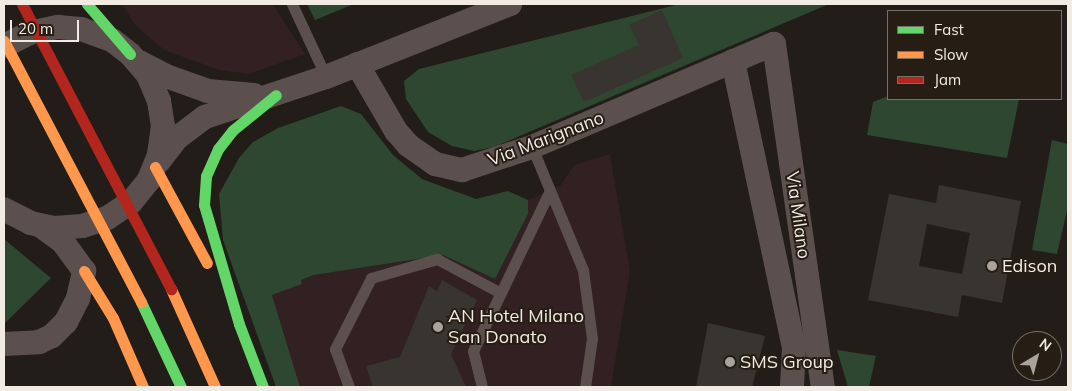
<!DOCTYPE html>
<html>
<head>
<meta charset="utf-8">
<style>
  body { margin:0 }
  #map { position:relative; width:1072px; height:391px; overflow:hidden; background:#221d18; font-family:Mulish,sans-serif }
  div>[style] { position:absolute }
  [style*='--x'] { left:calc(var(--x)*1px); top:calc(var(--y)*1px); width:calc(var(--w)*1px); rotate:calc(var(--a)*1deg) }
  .commercial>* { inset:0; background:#322022 }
  .green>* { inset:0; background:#2e4731 }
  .building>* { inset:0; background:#38342f }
  .lane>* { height:11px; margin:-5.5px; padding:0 5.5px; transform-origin:5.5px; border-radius:5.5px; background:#5c504e }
  .street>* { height:24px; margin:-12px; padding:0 12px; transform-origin:12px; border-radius:12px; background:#5c504e }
  .fast>* { height:11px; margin:-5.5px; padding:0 5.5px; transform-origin:5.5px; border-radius:5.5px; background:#63d668 }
  .slow>* { height:11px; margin:-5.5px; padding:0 5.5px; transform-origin:5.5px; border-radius:5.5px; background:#ff974d }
  .slow-bridge>* { height:11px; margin:-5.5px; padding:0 5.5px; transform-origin:5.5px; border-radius:5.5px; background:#ff974d }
  .jam-bridge>* { height:11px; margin:-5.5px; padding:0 5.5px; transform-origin:5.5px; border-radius:5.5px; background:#b3261e }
  .dots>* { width:14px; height:14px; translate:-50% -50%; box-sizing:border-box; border:2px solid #261e14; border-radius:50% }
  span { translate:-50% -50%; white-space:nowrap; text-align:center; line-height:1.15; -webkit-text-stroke:4px #261e14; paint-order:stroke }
  .street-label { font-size:18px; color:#f1ebe4 }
  .poi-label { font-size:18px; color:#f1ebe4 }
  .left { translate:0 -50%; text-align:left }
  .frame { position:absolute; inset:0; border:5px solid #f1ebe4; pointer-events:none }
  .legend { position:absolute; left:887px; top:10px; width:175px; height:90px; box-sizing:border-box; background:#261e14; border:1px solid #777067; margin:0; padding:6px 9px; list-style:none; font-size:15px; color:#f1ebe4 }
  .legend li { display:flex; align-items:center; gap:10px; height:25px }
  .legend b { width:25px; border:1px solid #777067 }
  .north { position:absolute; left:1012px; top:331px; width:50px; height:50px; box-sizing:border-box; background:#261e14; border:1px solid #777067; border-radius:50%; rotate:37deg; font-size:14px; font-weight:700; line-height:20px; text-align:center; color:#f1ebe4 }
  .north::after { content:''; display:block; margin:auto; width:18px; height:22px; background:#a9a39d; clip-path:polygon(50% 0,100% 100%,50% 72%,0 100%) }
  .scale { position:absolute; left:10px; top:20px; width:69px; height:22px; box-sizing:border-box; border:2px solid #f1ebe4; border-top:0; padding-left:6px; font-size:15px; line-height:18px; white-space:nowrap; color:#f1ebe4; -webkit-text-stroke:4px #261e14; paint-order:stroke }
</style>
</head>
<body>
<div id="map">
  <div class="commercial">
    <div style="clip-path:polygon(122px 4px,273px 4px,305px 54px,249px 74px,219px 70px,164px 50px,136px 26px)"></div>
    <div style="clip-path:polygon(610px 154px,630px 271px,611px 387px,300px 387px,272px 295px,302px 284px,301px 280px,314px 275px,444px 255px,495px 279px,528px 214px,528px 200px,561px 185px,574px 165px)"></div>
  </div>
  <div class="green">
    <div style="clip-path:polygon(307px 4px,354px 4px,315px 20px)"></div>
    <div style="clip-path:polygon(680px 4px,829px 4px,494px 147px,474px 151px,452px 146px,428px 132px,406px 99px,404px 81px,419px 69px)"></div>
    <div style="clip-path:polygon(888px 96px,888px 99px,1019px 99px,1007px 158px,867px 135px,873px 102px)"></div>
    <div style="clip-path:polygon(341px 106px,361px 114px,393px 155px,422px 179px,476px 199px,508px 191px,528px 200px,528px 214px,495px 279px,443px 255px,314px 275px,301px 280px,302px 284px,272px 295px,300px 387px,276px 387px,223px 240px,219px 194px,239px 158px,253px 142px,278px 128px)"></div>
    <div style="clip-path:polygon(1052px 140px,1068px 144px,1068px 206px,1057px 254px,1032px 250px)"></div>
    <div style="clip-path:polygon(4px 239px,51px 278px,4px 324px)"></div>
    <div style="clip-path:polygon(837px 350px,876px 356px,869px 387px,848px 387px)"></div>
  </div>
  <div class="building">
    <div style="clip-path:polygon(662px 10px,683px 58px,584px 102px,571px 75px,639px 45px,629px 25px)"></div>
    <div style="clip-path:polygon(evenodd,939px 185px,1021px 201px,1002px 303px,962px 295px,958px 317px,868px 300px,889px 194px,936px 203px,939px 185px,927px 224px,970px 233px,962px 274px,919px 266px,927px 224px)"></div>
    <div style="clip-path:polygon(442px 280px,477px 300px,451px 354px,466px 387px,373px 387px,366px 366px,400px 357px,429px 286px,437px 291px)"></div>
    <div style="clip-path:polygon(708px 323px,765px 336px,752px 387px,696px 387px)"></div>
  </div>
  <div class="lane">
    <div style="--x:292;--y:4;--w:81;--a:65"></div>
    <div style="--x:532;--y:147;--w:133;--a:67.5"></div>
    <div style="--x:583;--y:270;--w:69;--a:82.5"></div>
    <div style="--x:592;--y:338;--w:49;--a:98.1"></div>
    <div style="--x:349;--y:387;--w:40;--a:-110.2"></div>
    <div style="--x:335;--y:349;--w:80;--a:-63.1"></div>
    <div style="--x:371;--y:278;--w:69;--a:-16.1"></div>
    <div style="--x:437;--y:259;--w:72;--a:28"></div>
    <div style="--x:482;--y:387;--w:37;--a:-104"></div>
    <div style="--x:473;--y:351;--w:178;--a:-64.4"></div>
  </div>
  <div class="street">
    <div style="--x:4;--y:46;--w:28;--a:-27"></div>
    <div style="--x:29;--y:33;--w:30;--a:-12"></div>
    <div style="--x:58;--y:27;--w:23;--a:5"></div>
    <div style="--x:81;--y:29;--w:33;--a:20"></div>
    <div style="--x:112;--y:40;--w:23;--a:38"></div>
    <div style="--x:130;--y:54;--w:28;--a:49"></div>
    <div style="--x:148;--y:75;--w:28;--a:67"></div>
    <div style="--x:159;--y:101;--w:25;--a:81"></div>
    <div style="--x:163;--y:126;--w:29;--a:98"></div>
    <div style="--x:159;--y:155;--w:27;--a:112"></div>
    <div style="--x:149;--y:180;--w:28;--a:129"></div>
    <div style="--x:131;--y:202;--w:29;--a:146"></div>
    <div style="--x:107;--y:218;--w:25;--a:162"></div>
    <div style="--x:83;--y:226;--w:29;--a:176"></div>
    <div style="--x:54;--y:228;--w:24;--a:-168"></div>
    <div style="--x:31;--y:223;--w:30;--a:-153"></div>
    <div style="--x:733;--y:61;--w:293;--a:78"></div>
    <div style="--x:794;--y:348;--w:39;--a:93"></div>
    <div style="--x:139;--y:62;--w:30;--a:27"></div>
    <div style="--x:166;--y:76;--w:45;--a:19.7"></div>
    <div style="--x:208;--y:91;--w:46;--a:5"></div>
    <div style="--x:357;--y:64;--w:78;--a:59.8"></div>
    <div style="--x:396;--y:131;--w:18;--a:49"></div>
    <div style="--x:408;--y:145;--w:33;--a:35"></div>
    <div style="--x:435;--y:164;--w:28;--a:13"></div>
    <div style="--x:462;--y:170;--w:74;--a:-18.2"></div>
    <div style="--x:532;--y:147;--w:263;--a:-23.1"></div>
    <div style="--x:774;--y:44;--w:346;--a:81.9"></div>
    <div style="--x:159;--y:161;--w:29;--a:-52"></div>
    <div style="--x:177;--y:138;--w:35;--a:-37"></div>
    <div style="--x:205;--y:117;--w:127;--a:-18.3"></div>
    <div style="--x:326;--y:77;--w:198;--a:-21.6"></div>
    <div style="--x:4;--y:344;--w:35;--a:-3"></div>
    <div style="--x:39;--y:342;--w:14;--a:-25"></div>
    <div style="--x:52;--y:336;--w:20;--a:-45"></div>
    <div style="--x:66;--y:322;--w:27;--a:-63"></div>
    <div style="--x:78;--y:298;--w:28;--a:-77"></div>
    <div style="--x:84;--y:271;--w:36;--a:-126"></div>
    <div style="--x:63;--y:242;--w:27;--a:-144"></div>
  </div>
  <div class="fast">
    <div style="--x:87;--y:4;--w:66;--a:49.3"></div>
    <div style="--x:141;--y:302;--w:94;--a:64.8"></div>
    <div style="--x:263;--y:387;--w:67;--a:-110.9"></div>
    <div style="--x:239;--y:324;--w:124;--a:-106.4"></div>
    <div style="--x:204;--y:205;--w:29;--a:-86"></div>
    <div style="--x:206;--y:176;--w:30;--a:-66"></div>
    <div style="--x:218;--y:149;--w:24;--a:-52"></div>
    <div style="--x:233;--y:130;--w:55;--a:-39.1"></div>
  </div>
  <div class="slow">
    <div style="--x:155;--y:167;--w:109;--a:61.6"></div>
    <div style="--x:84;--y:271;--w:55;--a:58.3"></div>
    <div style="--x:113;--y:318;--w:75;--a:66.5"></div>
    <div style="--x:171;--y:289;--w:107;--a:65.8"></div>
  </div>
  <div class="slow-bridge">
    <div style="--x:4;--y:41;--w:295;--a:62.3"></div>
  </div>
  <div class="jam-bridge">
    <div style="--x:22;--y:4;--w:322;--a:62.4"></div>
  </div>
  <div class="dots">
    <div style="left:992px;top:266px;background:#a9a39d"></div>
    <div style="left:438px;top:327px;background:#a9a39d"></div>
    <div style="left:730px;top:362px;background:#a9a39d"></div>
  </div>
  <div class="street-label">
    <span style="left:546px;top:139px;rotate:-21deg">Via Marignano</span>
    <span style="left:798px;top:215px;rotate:82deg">Via Milano</span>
  </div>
  <div class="poi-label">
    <span class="left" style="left:1002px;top:266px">Edison</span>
    <span class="left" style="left:448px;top:327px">AN Hotel Milano<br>San Donato</span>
    <span class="left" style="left:740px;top:362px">SMS Group</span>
  </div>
  <div class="frame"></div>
  <ul class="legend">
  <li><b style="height:6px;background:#63d668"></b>Fast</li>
  <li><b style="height:6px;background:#ff974d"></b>Slow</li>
  <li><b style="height:6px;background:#b3261e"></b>Jam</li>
  </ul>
  <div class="north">N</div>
  <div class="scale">20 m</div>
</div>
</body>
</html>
